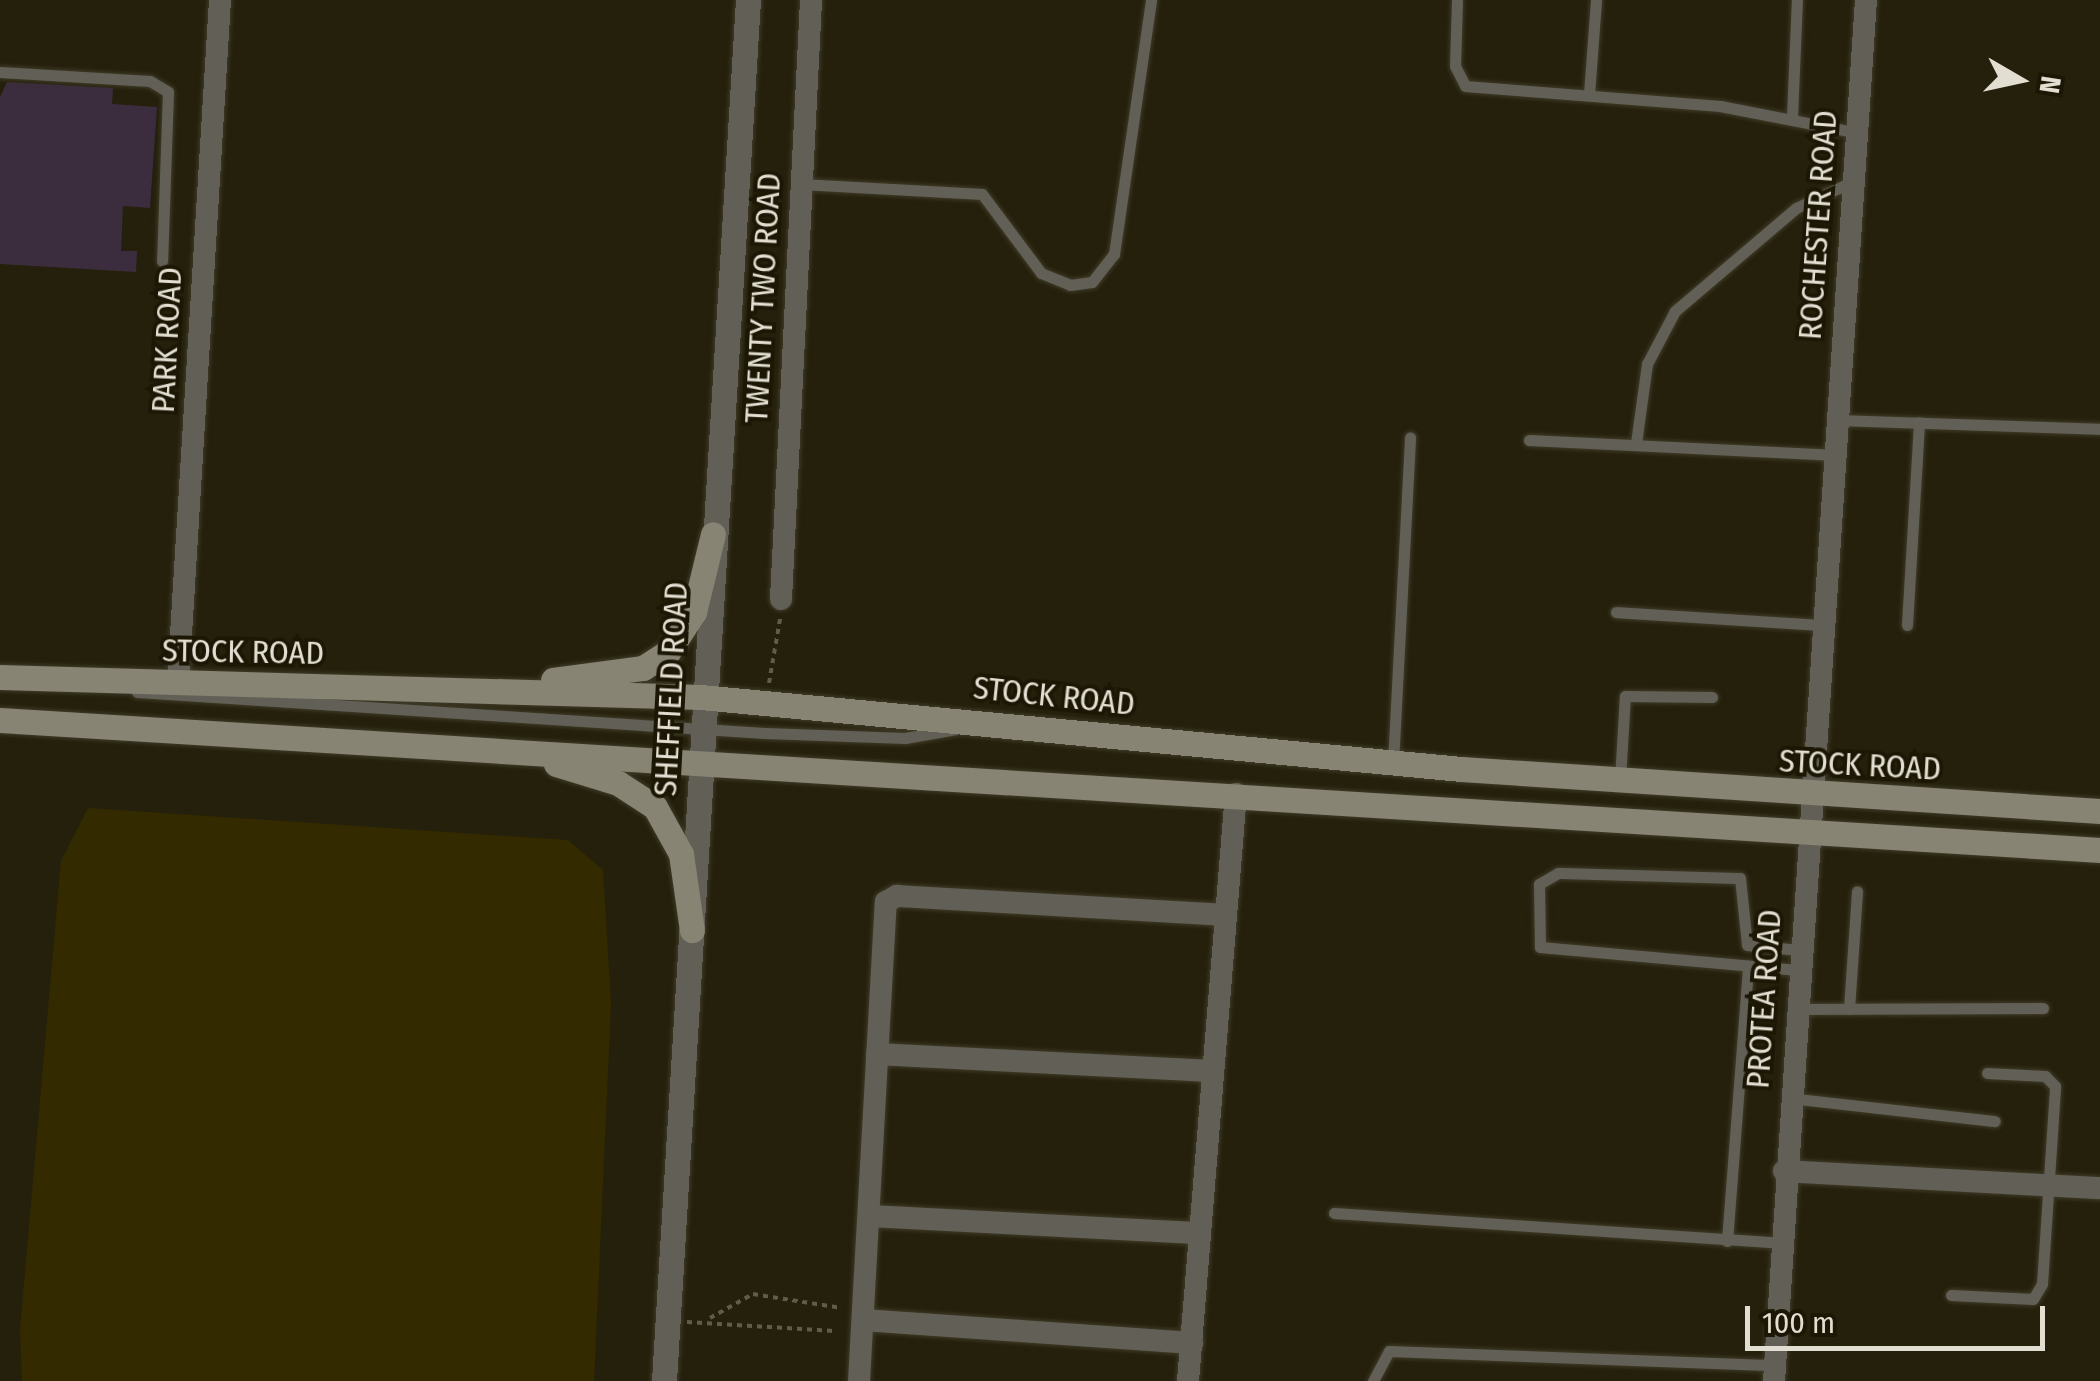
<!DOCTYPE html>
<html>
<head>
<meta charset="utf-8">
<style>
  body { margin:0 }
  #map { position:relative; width:2100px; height:1381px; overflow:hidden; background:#25200c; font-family:"Fira Sans Condensed",sans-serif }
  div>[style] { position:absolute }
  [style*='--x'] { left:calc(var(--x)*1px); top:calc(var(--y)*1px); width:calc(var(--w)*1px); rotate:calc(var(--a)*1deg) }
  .green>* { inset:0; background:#342a00 }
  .building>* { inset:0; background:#3c2d3e }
  .path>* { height:4px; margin-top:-2px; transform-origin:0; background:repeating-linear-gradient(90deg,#605c4a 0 5px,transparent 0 10px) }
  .roads { filter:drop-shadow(0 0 2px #3f3b28) drop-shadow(0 0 2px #3f3b28) }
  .service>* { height:11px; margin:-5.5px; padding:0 5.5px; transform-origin:5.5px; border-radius:5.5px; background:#626056 }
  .minor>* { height:22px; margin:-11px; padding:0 11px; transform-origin:11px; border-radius:11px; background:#626056 }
  .tertiary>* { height:25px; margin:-12.5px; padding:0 12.5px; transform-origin:12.5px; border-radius:12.5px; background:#626056 }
  .secondary>* { height:25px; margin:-12.5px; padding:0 12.5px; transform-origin:12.5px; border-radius:12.5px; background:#888474 }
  span { translate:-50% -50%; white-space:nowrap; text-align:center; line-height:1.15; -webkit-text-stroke:8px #1c1704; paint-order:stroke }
  .street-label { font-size:32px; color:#e2dfd2 }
  .north { position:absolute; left:1970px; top:30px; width:100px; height:100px; -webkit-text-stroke:8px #1c1704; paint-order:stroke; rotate:99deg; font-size:28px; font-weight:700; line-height:40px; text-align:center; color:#e2dfd2 }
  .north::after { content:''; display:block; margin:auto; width:35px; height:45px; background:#e2dfd2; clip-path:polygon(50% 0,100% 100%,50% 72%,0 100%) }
  .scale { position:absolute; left:1745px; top:1306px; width:300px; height:45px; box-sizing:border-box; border:5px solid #e2dfd2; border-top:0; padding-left:12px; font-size:30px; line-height:35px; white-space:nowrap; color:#e2dfd2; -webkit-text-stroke:8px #1c1704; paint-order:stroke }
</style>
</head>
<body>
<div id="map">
  <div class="green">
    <div style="clip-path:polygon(88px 808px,568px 840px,603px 870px,611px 1004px,594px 1381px,22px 1381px,20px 1330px,61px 861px)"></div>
  </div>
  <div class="building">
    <div style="clip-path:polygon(7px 82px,113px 88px,112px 104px,157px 107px,150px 208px,123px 206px,121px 251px,137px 251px,136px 272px,0 264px,0 97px)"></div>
  </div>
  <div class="path">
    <div style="--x:769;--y:683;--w:65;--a:-80.2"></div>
    <div style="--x:710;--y:1318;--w:49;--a:-29.2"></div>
    <div style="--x:753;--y:1294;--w:90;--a:8.9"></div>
    <div style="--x:687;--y:1322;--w:147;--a:3.5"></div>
  </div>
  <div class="roads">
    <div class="service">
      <div style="--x:1457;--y:0;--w:66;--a:91.7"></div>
      <div style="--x:1455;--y:66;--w:22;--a:63"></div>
      <div style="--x:1465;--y:86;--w:256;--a:4.5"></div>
      <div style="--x:1720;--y:106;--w:142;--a:11"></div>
      <div style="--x:0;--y:72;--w:150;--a:3.4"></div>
      <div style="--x:150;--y:81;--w:21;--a:31"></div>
      <div style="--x:168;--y:92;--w:169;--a:92"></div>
      <div style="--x:1589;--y:94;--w:94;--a:-85.7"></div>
      <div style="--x:1792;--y:117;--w:117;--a:-87.6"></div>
      <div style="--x:802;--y:184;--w:180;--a:3.2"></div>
      <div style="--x:982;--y:194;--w:99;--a:53.2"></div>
      <div style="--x:1041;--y:273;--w:31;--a:22"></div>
      <div style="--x:1070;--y:285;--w:22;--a:-8"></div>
      <div style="--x:1092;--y:282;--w:36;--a:-52"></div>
      <div style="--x:1114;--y:254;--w:257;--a:-81.7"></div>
      <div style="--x:1835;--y:420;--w:265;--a:1.9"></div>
      <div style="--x:1529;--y:440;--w:303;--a:2.8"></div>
      <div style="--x:1636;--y:443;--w:80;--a:-82.1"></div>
      <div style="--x:1647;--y:364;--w:60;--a:-62.2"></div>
      <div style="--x:1675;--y:311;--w:159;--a:-40.4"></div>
      <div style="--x:1796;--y:208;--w:66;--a:-25"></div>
      <div style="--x:1616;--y:612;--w:208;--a:3.6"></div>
      <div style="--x:1907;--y:625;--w:203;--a:-86.6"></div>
      <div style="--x:137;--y:692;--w:629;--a:3.74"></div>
      <div style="--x:765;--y:733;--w:140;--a:2"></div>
      <div style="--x:905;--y:738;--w:52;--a:-10"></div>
      <div style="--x:1393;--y:763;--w:326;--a:-87"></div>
      <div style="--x:1620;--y:779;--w:83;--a:-86.6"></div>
      <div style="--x:1625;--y:696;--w:87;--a:0.7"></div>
      <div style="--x:1798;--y:970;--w:259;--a:-174.9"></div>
      <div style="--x:1540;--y:947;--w:63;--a:-90.9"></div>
      <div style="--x:1539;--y:884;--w:22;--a:-30"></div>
      <div style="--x:1558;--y:873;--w:182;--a:1.6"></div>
      <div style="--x:1740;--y:878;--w:67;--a:84"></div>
      <div style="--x:1747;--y:945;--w:53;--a:5.4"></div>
      <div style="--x:1796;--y:1009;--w:247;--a:-0.2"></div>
      <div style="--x:1849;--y:1009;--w:118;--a:-86.1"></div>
      <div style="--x:1789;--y:1098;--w:207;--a:6.4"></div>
      <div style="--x:1334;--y:1213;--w:448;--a:3.8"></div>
      <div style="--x:1727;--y:1241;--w:276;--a:-85.6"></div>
      <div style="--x:1951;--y:1295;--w:82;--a:2.8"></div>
      <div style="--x:2033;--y:1299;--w:17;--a:-59"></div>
      <div style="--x:2042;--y:1284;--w:198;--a:-86.2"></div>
      <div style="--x:2055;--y:1086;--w:14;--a:-135"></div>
      <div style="--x:2045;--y:1076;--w:58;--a:-177"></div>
      <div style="--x:1373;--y:1381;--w:34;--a:-62"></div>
      <div style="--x:1389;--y:1351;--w:386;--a:2.1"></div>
    </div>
    <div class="minor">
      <div style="--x:781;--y:599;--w:600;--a:-87.13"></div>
      <div style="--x:178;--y:683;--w:684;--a:-86.48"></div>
      <div style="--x:877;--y:1054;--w:334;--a:2.9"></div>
      <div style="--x:1784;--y:1171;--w:316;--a:3.1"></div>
      <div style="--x:870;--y:1216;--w:326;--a:3"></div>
      <div style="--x:863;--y:1320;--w:330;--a:4"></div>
      <div style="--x:859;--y:1381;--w:480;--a:-86.8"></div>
      <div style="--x:886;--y:902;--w:13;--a:-29"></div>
      <div style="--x:897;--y:896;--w:328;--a:3.3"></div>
      <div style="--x:1188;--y:1381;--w:589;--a:-85.33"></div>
      <div style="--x:1774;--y:1381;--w:1384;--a:-86.19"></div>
    </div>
    <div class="tertiary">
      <div style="--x:664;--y:1381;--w:1384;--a:-86.52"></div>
    </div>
    <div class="secondary">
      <div style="--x:0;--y:677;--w:701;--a:1.63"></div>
      <div style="--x:701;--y:697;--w:763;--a:5.41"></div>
      <div style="--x:1461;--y:769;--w:640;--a:3.76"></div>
      <div style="--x:553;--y:680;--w:91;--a:-7.6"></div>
      <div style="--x:643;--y:668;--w:30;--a:-33"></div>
      <div style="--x:668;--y:652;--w:48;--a:-57"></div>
      <div style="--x:694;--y:612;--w:80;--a:-76.3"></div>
      <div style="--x:0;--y:720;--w:2104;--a:3.54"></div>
      <div style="--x:556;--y:764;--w:65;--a:17"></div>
      <div style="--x:618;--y:783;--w:44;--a:33"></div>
      <div style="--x:655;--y:807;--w:54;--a:61"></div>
      <div style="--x:681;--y:854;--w:77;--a:81.8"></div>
    </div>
  </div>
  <div class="street-label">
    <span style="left:1818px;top:225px;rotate:-86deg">ROCHESTER ROAD</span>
    <span style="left:763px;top:298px;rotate:-87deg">TWENTY TWO ROAD</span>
    <span style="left:167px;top:340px;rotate:-87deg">PARK ROAD</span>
    <span style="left:243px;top:652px;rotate:1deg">STOCK ROAD</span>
    <span style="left:671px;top:689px;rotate:-87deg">SHEFFIELD ROAD</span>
    <span style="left:1054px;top:696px;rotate:6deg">STOCK ROAD</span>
    <span style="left:1860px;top:765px;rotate:3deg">STOCK ROAD</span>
    <span style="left:1764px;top:999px;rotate:-86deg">PROTEA ROAD</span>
  </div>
  <div class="north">N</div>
  <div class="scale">100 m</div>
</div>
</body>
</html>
